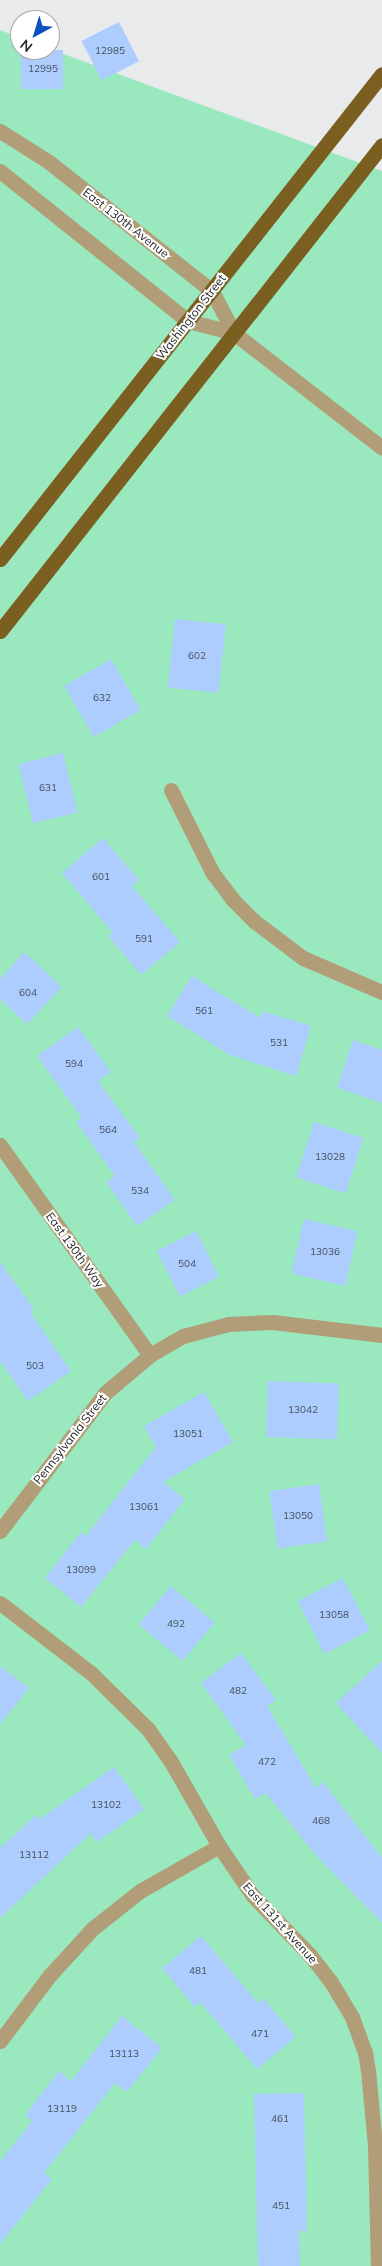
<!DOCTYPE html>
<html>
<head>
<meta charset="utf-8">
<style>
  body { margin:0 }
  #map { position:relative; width:382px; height:2266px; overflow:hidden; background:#e9eaec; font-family:Mulish,sans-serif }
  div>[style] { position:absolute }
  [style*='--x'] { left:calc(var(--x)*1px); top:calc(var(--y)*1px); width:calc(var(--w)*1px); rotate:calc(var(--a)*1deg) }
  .green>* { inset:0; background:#99e8be }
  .building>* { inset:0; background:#accdfd; transform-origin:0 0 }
  .minor>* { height:15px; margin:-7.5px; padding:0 7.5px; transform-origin:7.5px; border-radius:7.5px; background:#b19e78 }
  .major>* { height:15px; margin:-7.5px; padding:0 7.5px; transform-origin:7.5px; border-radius:7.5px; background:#7b5f21 }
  span { translate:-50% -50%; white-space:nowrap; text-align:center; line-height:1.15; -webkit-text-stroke:4px #fff; paint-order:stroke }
  .number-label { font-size:10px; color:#464f5c }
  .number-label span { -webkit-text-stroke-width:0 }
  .street-label { font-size:12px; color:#242526 }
  .north { position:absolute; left:10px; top:10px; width:50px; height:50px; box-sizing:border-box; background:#fff; border:1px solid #a7a8a8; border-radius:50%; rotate:219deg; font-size:14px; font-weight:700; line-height:20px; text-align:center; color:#242526 }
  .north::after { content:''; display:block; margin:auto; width:18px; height:22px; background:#0c52bc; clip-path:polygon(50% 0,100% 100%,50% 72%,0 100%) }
</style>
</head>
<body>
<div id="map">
  <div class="green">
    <div style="clip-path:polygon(0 30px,20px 38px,20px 50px,50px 49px,382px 171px,382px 2266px,0 2266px)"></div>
  </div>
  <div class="building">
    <div style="left:119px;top:22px;width:44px;height:42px;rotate:63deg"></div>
    <div style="left:21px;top:50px;width:42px;height:39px"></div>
    <div style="left:175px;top:619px;width:51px;height:69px;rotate:6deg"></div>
    <div style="left:111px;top:659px;width:59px;height:54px;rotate:60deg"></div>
    <div style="left:63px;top:753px;width:61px;height:46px;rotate:76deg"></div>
    <div style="clip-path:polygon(103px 838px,139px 880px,132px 886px,180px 942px,141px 975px,108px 936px,113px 933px,62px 873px)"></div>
    <div style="clip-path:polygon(24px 952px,62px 987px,27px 1024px,0 999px,0 979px)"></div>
    <div style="clip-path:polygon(192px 976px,260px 1018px,262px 1011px,311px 1026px,296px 1076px,230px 1055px,167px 1016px)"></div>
    <div style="clip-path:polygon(78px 1027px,111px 1072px,98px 1081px,140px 1138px,134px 1142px,175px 1200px,137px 1226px,106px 1182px,115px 1176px,76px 1122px,82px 1118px,37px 1056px)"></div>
    <div style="clip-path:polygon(353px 1040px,382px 1050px,382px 1103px,337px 1088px)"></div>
    <div style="left:314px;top:1122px;width:52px;height:58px;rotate:18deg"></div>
    <div style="left:304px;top:1219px;width:55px;height:56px;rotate:13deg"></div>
    <div style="left:196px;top:1231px;width:51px;height:44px;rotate:63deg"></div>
    <div style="clip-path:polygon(0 1262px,34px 1309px,30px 1312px,71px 1371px,28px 1401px,0 1361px)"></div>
    <div style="left:268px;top:1381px;width:71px;height:56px;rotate:2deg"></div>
    <div style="clip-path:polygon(204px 1392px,233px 1442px,163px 1482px,185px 1499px,146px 1549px,135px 1540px,81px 1607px,45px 1578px,81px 1532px,86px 1536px,156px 1447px,144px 1426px)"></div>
    <div style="left:319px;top:1484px;width:58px;height:50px;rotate:82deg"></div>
    <div style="left:343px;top:1578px;width:59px;height:51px;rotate:63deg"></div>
    <div style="left:171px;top:1586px;width:57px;height:50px;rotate:40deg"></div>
    <div style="clip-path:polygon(241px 1653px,276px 1700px,267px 1706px,316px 1788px,323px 1782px,382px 1858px,382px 1923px,314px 1853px,266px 1793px,255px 1799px,229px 1755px,246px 1745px,201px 1683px)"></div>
    <div style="clip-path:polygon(382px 1661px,382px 1753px,336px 1703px)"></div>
    <div style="clip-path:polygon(0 1666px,29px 1688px,0 1724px)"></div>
    <div style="clip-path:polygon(114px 1767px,144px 1809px,97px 1842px,91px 1833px,0 1918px,0 1848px,36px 1815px,40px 1819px)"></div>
    <div style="clip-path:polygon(201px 1936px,258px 2003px,263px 1998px,296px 2037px,257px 2069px,200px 2002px,195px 2007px,162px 1968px)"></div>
    <div style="clip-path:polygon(122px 2016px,162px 2048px,127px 2092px,115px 2083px,44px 2173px,52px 2179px,0 2244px,0 2162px,32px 2121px,25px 2115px,59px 2071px,71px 2081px)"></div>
    <div style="clip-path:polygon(304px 2093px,307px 2231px,299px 2231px,300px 2266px,258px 2266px,254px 2094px)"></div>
  </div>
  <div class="minor">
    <div style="--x:0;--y:131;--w:58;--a:32.3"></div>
    <div style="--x:49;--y:162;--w:208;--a:38.4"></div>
    <div style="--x:212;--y:291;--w:47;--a:62.4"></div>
    <div style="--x:0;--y:171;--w:241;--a:38.6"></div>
    <div style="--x:188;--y:321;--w:48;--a:14.6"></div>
    <div style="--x:234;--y:333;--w:187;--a:37.8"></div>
    <div style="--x:171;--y:790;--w:92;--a:63.4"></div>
    <div style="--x:212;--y:872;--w:34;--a:53"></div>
    <div style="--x:232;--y:899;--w:31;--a:45"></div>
    <div style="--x:254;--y:921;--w:61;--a:37.1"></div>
    <div style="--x:303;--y:958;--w:86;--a:23.3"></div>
    <div style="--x:0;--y:1145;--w:258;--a:54.5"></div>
    <div style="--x:0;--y:1531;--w:173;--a:-52.7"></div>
    <div style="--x:105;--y:1393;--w:59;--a:-40.2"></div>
    <div style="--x:150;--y:1355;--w:38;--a:-30"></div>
    <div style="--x:183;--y:1336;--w:47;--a:-14.9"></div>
    <div style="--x:228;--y:1324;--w:44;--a:-2.6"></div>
    <div style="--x:272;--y:1322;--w:111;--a:6.7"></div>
    <div style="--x:0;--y:1603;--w:115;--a:37.6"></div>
    <div style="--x:91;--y:1673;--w:80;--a:44.5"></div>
    <div style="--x:148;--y:1729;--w:38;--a:55"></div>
    <div style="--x:170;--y:1760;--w:99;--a:60.3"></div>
    <div style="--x:219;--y:1846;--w:60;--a:55.8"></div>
    <div style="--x:253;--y:1896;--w:82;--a:46"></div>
    <div style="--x:310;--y:1955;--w:34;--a:52"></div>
    <div style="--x:331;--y:1982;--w:41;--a:59"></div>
    <div style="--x:352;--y:2017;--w:37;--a:70"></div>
    <div style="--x:365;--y:2052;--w:18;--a:81"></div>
    <div style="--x:368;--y:2070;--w:75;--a:84.7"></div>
    <div style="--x:375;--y:2145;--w:121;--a:88.6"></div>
    <div style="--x:0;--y:2041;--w:83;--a:-52.9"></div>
    <div style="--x:50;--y:1975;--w:62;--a:-47.6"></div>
    <div style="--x:92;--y:1929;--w:61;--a:-38.4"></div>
    <div style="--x:140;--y:1891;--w:91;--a:-29.7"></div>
  </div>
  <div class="major">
    <div style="--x:0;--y:559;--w:617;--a:-51.78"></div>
    <div style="--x:0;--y:631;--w:618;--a:-51.83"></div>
  </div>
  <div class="number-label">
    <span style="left:110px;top:51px">12985</span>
    <span style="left:43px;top:69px">12995</span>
    <span style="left:197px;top:656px">602</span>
    <span style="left:102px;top:698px">632</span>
    <span style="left:48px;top:788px">631</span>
    <span style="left:101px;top:877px">601</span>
    <span style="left:144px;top:939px">591</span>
    <span style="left:28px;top:993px">604</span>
    <span style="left:204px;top:1011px">561</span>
    <span style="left:279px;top:1043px">531</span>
    <span style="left:74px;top:1064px">594</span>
    <span style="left:108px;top:1130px">564</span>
    <span style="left:330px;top:1157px">13028</span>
    <span style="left:140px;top:1191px">534</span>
    <span style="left:325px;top:1252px">13036</span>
    <span style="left:187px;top:1264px">504</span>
    <span style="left:35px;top:1366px">503</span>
    <span style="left:303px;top:1410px">13042</span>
    <span style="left:188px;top:1434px">13051</span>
    <span style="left:144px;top:1507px">13061</span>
    <span style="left:298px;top:1516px">13050</span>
    <span style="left:81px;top:1570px">13099</span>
    <span style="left:334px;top:1615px">13058</span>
    <span style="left:176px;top:1624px">492</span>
    <span style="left:238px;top:1691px">482</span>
    <span style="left:267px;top:1762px">472</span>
    <span style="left:106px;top:1805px">13102</span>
    <span style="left:321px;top:1821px">468</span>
    <span style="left:34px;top:1855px">13112</span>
    <span style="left:198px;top:1971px">481</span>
    <span style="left:260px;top:2034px">471</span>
    <span style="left:124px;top:2054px">13113</span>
    <span style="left:62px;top:2109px">13119</span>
    <span style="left:280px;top:2119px">461</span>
    <span style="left:281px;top:2206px">451</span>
  </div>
  <div class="street-label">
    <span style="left:126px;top:223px;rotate:38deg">East 130th Avenue</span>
    <span style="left:191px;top:317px;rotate:-52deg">Washington Street</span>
    <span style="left:75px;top:1250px;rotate:54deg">East 130th Way</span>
    <span style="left:70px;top:1439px;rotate:-52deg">Pennsylvania Street</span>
    <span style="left:280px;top:1923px;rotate:48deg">East 131st Avenue</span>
  </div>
  <div class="north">N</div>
</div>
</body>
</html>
